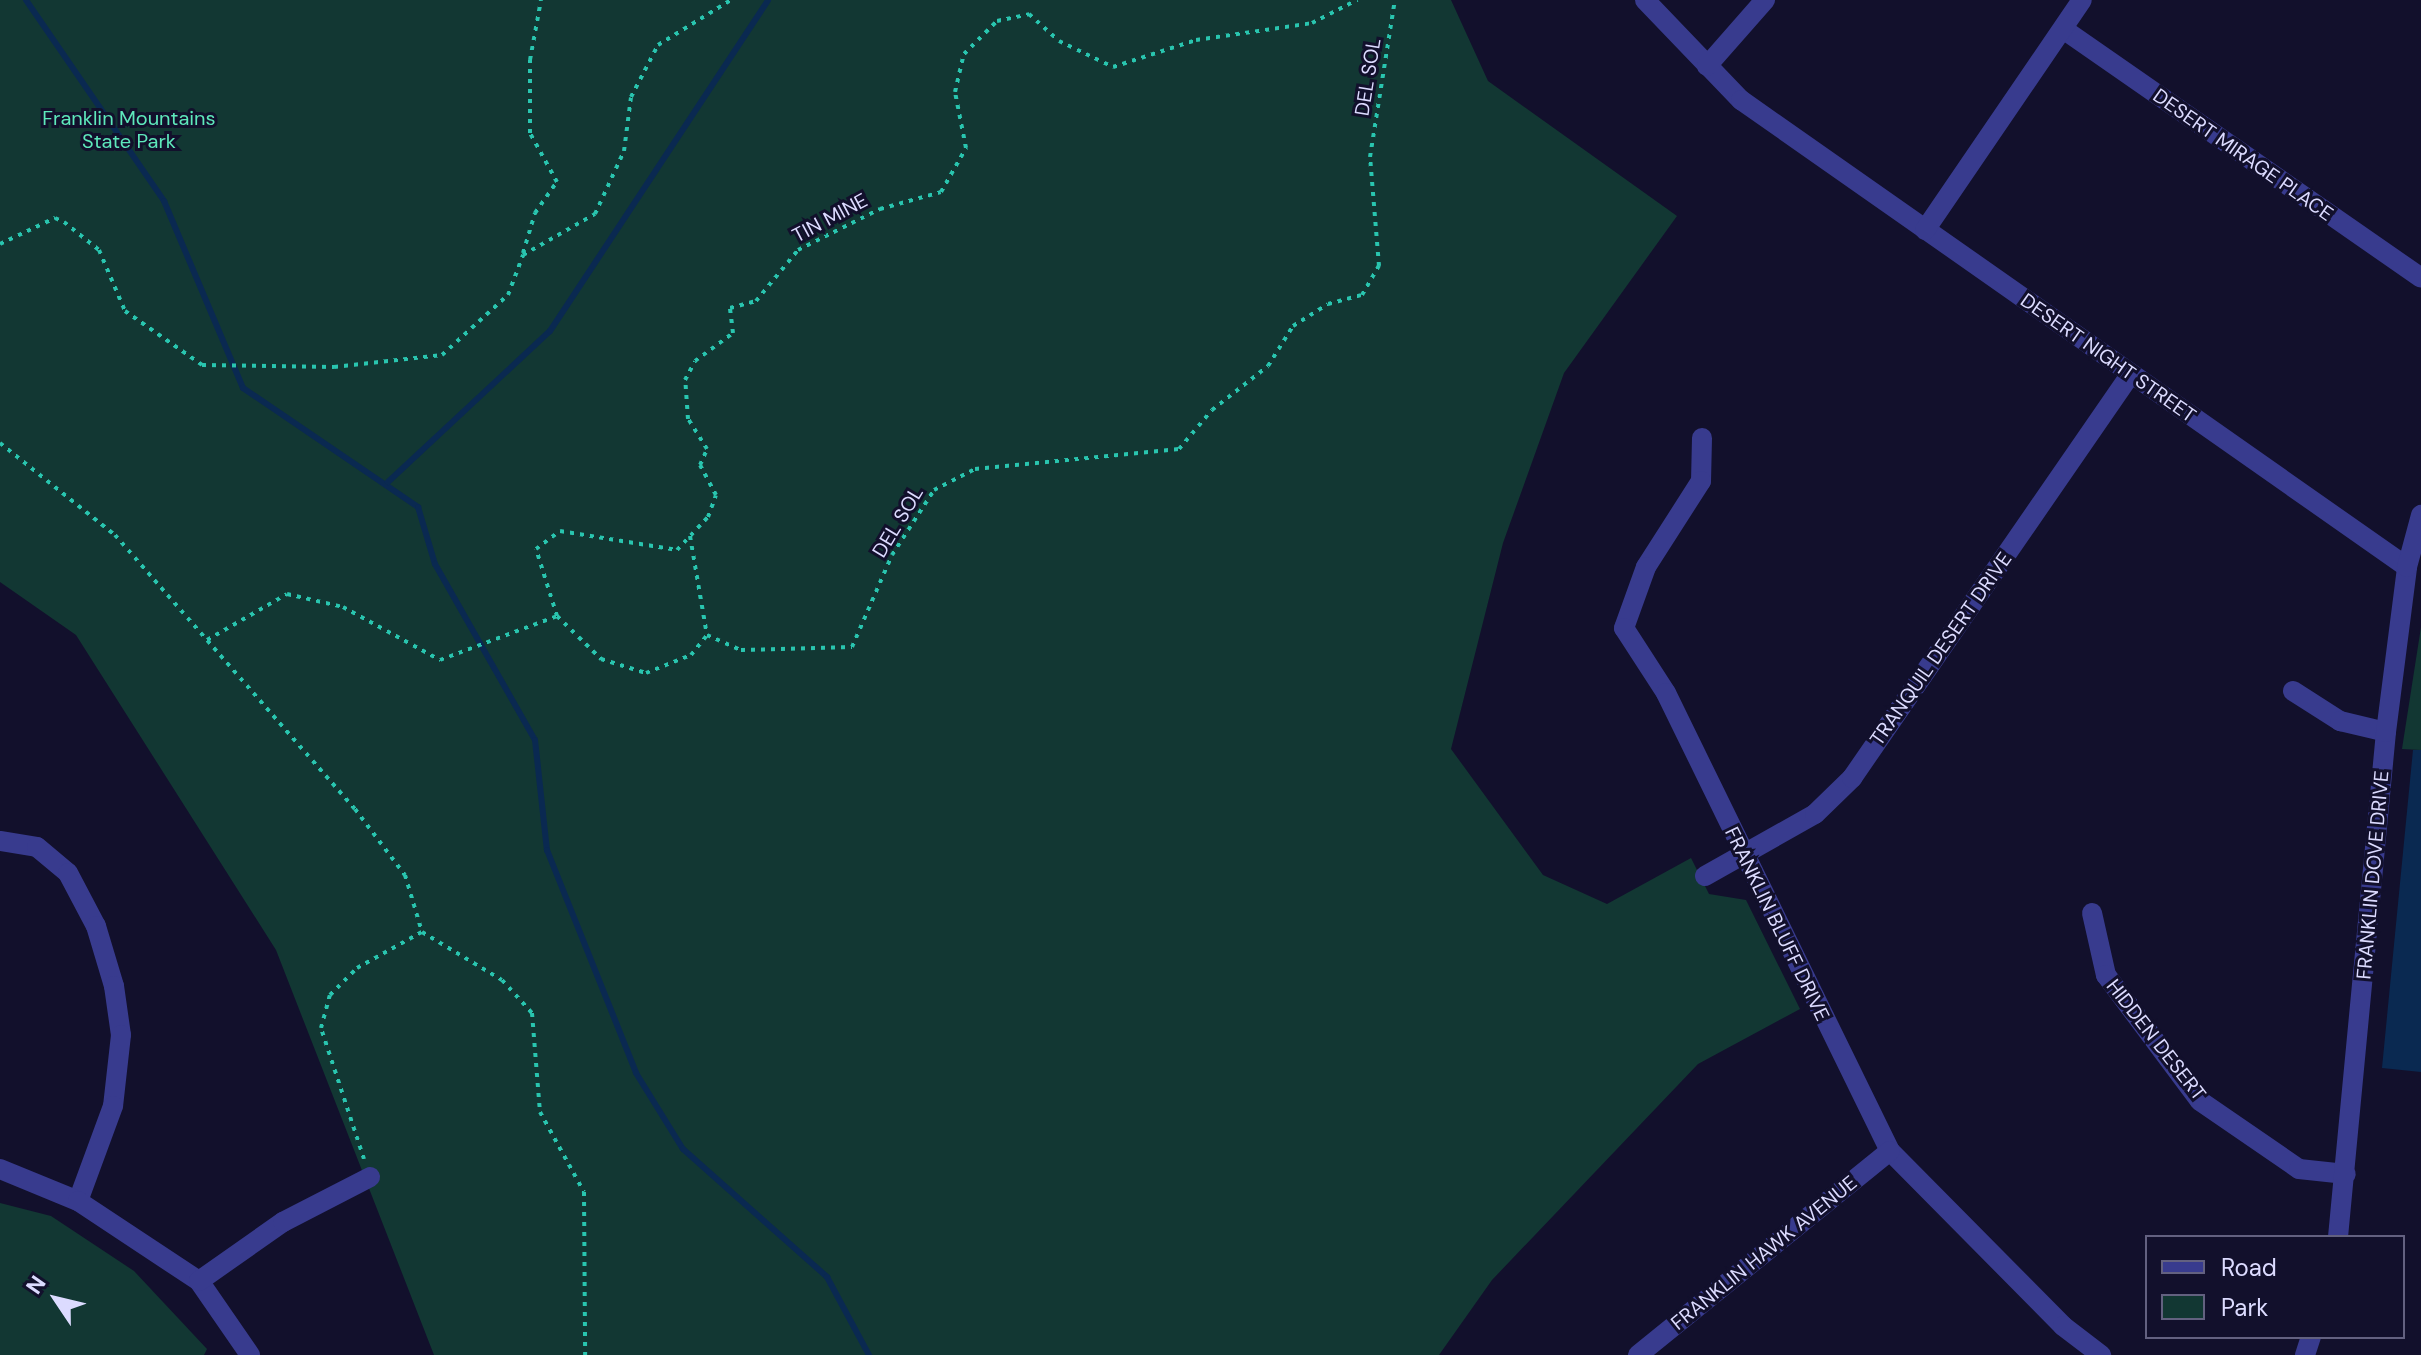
<!DOCTYPE html>
<html>
<head>
<meta charset="utf-8">
<style>
  body { margin:0 }
  #map { position:relative; width:2421px; height:1355px; overflow:hidden; background:#12102c; font-family:"DM Sans",sans-serif }
  div>[style] { position:absolute }
  [style*='--x'] { left:calc(var(--x)*1px); top:calc(var(--y)*1px); width:calc(var(--w)*1px); rotate:calc(var(--a)*1deg) }
  .green>* { inset:0; background:#123733 }
  .water>* { inset:0; background:#0a2951 }
  .stream>* { height:6px; margin:-3px; padding:0 3px; transform-origin:3px; border-radius:3px; background:#0a2951 }
  .path>* { height:4px; margin-top:-2px; transform-origin:0; background:repeating-linear-gradient(90deg,#29c5af 0 4px,transparent 0 10px) }
  .minor>* { height:20px; margin:-10px; padding:0 10px; transform-origin:10px; border-radius:10px; background:#383b8e }
  span { translate:-50% -50%; white-space:nowrap; text-align:center; line-height:1.15; -webkit-text-stroke:6px #12102c; paint-order:stroke }
  .street-label { font-size:20px; color:#dcdbff }
  .park-label { font-size:20px; color:#5ee8bb }
  .legend { position:absolute; left:2145px; top:1235px; width:260px; height:104px; box-sizing:border-box; background:#12102c; border:2px solid #636180; margin:0; padding:10px 14px; list-style:none; font-size:24px; color:#dcdbff }
  .legend li { display:flex; align-items:center; gap:16px; height:40px }
  .legend b { width:40px; border:2px solid #636180 }
  .north { position:absolute; left:16px; top:1259px; width:80px; height:80px; -webkit-text-stroke:6px #12102c; paint-order:stroke; rotate:305deg; font-size:22px; font-weight:700; line-height:32px; text-align:center; color:#dcdbff }
  .north::after { content:''; display:block; margin:auto; width:28px; height:36px; background:#dcdbff; clip-path:polygon(50% 0,100% 100%,50% 72%,0 100%) }
</style>
</head>
<body>
<div id="map">
  <div class="green">
    <div style="clip-path:polygon(0 0,1451px 0,1488px 81px,1677px 216px,1564px 373px,1503px 543px,1451px 749px,1543px 875px,1607px 904px,1691px 858px,1709px 894px,1746px 900px,1800px 1009px,1698px 1064px,1492px 1280px,1439px 1355px,434px 1355px,276px 950px,76px 635px,0 582px)"></div>
    <div style="clip-path:polygon(2421px 627px,2421px 750px,2402px 749px)"></div>
    <div style="clip-path:polygon(0 1203px,51px 1216px,134px 1271px,207px 1349px,204px 1355px,0 1355px)"></div>
  </div>
  <div class="water">
    <div style="clip-path:polygon(2413px 750px,2421px 750px,2421px 1072px,2382px 1068px)"></div>
  </div>
  <div class="stream">
    <div style="--x:26;--y:0;--w:244;--a:55.5"></div>
    <div style="--x:164;--y:201;--w:203;--a:67.1"></div>
    <div style="--x:243;--y:388;--w:212;--a:34.2"></div>
    <div style="--x:418;--y:507;--w:59;--a:73.4"></div>
    <div style="--x:435;--y:564;--w:202;--a:60.4"></div>
    <div style="--x:535;--y:740;--w:111;--a:83.8"></div>
    <div style="--x:547;--y:850;--w:240;--a:68.2"></div>
    <div style="--x:636;--y:1073;--w:89;--a:58.3"></div>
    <div style="--x:683;--y:1149;--w:193;--a:41.6"></div>
    <div style="--x:827;--y:1277;--w:89;--a:61.7"></div>
    <div style="--x:388;--y:482;--w:221;--a:-43"></div>
    <div style="--x:550;--y:331;--w:396;--a:-56.6"></div>
  </div>
  <div class="path">
    <div style="--x:0;--y:244;--w:61;--a:-25.3"></div>
    <div style="--x:55;--y:218;--w:10;--a:24"></div>
    <div style="--x:64;--y:222;--w:45;--a:38.7"></div>
    <div style="--x:99;--y:250;--w:66;--a:66.9"></div>
    <div style="--x:125;--y:311;--w:94;--a:35"></div>
    <div style="--x:202;--y:365;--w:132;--a:0.9"></div>
    <div style="--x:334;--y:367;--w:109;--a:-6.3"></div>
    <div style="--x:442;--y:355;--w:89;--a:-42.3"></div>
    <div style="--x:508;--y:295;--w:43;--a:-69.4"></div>
    <div style="--x:523;--y:255;--w:83;--a:-29.7"></div>
    <div style="--x:595;--y:214;--w:69;--a:-65.3"></div>
    <div style="--x:624;--y:151;--w:54;--a:-82.6"></div>
    <div style="--x:631;--y:97;--w:59;--a:-62.6"></div>
    <div style="--x:658;--y:45;--w:86;--a:-31.7"></div>
    <div style="--x:523;--y:253;--w:42;--a:-73.3"></div>
    <div style="--x:535;--y:213;--w:38;--a:-55"></div>
    <div style="--x:557;--y:182;--w:56;--a:-118.9"></div>
    <div style="--x:530;--y:133;--w:73;--a:-90"></div>
    <div style="--x:530;--y:60;--w:61;--a:-79.6"></div>
    <div style="--x:0;--y:443;--w:147;--a:38.7"></div>
    <div style="--x:115;--y:535;--w:364;--a:48.8"></div>
    <div style="--x:355;--y:809;--w:83;--a:52.9"></div>
    <div style="--x:405;--y:875;--w:59;--a:73.4"></div>
    <div style="--x:422;--y:932;--w:93;--a:31"></div>
    <div style="--x:502;--y:980;--w:45;--a:47.7"></div>
    <div style="--x:532;--y:1013;--w:99;--a:85.4"></div>
    <div style="--x:540;--y:1112;--w:91;--a:61.2"></div>
    <div style="--x:584;--y:1192;--w:163;--a:89.6"></div>
    <div style="--x:690;--y:536;--w:100;--a:80.3"></div>
    <div style="--x:557;--y:616;--w:70;--a:-107.4"></div>
    <div style="--x:536;--y:549;--w:30;--a:-37"></div>
    <div style="--x:560;--y:531;--w:119;--a:9.2"></div>
    <div style="--x:677;--y:550;--w:45;--a:-46.8"></div>
    <div style="--x:708;--y:517;--w:23;--a:-70"></div>
    <div style="--x:716;--y:495;--w:34;--a:-118"></div>
    <div style="--x:700;--y:465;--w:17;--a:-66"></div>
    <div style="--x:707;--y:449;--w:36;--a:-122"></div>
    <div style="--x:688;--y:419;--w:39;--a:-94"></div>
    <div style="--x:685;--y:380;--w:21;--a:-62"></div>
    <div style="--x:695;--y:361;--w:47;--a:-36.4"></div>
    <div style="--x:733;--y:333;--w:25;--a:-97"></div>
    <div style="--x:730;--y:308;--w:27;--a:-15"></div>
    <div style="--x:756;--y:301;--w:66;--a:-50.5"></div>
    <div style="--x:798;--y:250;--w:92;--a:-26.6"></div>
    <div style="--x:880;--y:209;--w:63;--a:-15.6"></div>
    <div style="--x:941;--y:192;--w:51;--a:-60.4"></div>
    <div style="--x:966;--y:148;--w:57;--a:-101.1"></div>
    <div style="--x:955;--y:92;--w:39;--a:-77"></div>
    <div style="--x:964;--y:54;--w:47;--a:-45"></div>
    <div style="--x:997;--y:21;--w:33;--a:-12"></div>
    <div style="--x:1029;--y:14;--w:40;--a:42"></div>
    <div style="--x:1059;--y:41;--w:60;--a:25.7"></div>
    <div style="--x:1113;--y:67;--w:87;--a:-18"></div>
    <div style="--x:1196;--y:40;--w:117;--a:-8.3"></div>
    <div style="--x:1312;--y:23;--w:51;--a:-27.1"></div>
    <div style="--x:207;--y:640;--w:92;--a:-29.9"></div>
    <div style="--x:287;--y:594;--w:57;--a:13.1"></div>
    <div style="--x:343;--y:607;--w:111;--a:28.7"></div>
    <div style="--x:440;--y:660;--w:125;--a:-20.6"></div>
    <div style="--x:557;--y:616;--w:62;--a:44.3"></div>
    <div style="--x:601;--y:659;--w:47;--a:17.3"></div>
    <div style="--x:646;--y:673;--w:48;--a:-21.8"></div>
    <div style="--x:691;--y:655;--w:26;--a:-51"></div>
    <div style="--x:707;--y:635;--w:37;--a:24"></div>
    <div style="--x:741;--y:650;--w:111;--a:-1.5"></div>
    <div style="--x:852;--y:647;--w:100;--a:-66.5"></div>
    <div style="--x:892;--y:555;--w:77;--a:-57.1"></div>
    <div style="--x:934;--y:490;--w:46;--a:-27.1"></div>
    <div style="--x:975;--y:469;--w:205;--a:-5.6"></div>
    <div style="--x:1179;--y:449;--w:51;--a:-49.8"></div>
    <div style="--x:1212;--y:410;--w:71;--a:-38.2"></div>
    <div style="--x:1268;--y:366;--w:47;--a:-58"></div>
    <div style="--x:1293;--y:326;--w:41;--a:-32.2"></div>
    <div style="--x:1328;--y:304;--w:35;--a:-15"></div>
    <div style="--x:1362;--y:295;--w:34;--a:-60"></div>
    <div style="--x:1379;--y:266;--w:109;--a:-94.7"></div>
    <div style="--x:1370;--y:157;--w:159;--a:-81"></div>
    <div style="--x:364;--y:1159;--w:138;--a:-108.2"></div>
    <div style="--x:321;--y:1028;--w:34;--a:-75"></div>
    <div style="--x:330;--y:995;--w:38;--a:-45"></div>
    <div style="--x:357;--y:968;--w:74;--a:-29"></div>
  </div>
  <div class="minor">
    <div style="--x:1645;--y:0;--w:139;--a:46.2"></div>
    <div style="--x:1741;--y:100;--w:813;--a:35.04"></div>
    <div style="--x:2066;--y:31;--w:432;--a:34.8"></div>
    <div style="--x:1707;--y:66;--w:88;--a:-48.7"></div>
    <div style="--x:1925;--y:230;--w:278;--a:-55.7"></div>
    <div style="--x:1702;--y:438;--w:43;--a:91.3"></div>
    <div style="--x:1701;--y:481;--w:102;--a:122.6"></div>
    <div style="--x:1646;--y:567;--w:65;--a:109.8"></div>
    <div style="--x:1624;--y:628;--w:77;--a:57.1"></div>
    <div style="--x:1666;--y:693;--w:510;--a:63.94"></div>
    <div style="--x:1890;--y:1151;--w:246;--a:45.3"></div>
    <div style="--x:2063;--y:1326;--w:48;--a:37.3"></div>
    <div style="--x:2293;--y:691;--w:56;--a:32.6"></div>
    <div style="--x:2340;--y:721;--w:47;--a:13.4"></div>
    <div style="--x:0;--y:841;--w:37;--a:9"></div>
    <div style="--x:37;--y:847;--w:40;--a:40"></div>
    <div style="--x:68;--y:873;--w:60;--a:62.2"></div>
    <div style="--x:96;--y:926;--w:63;--a:73.3"></div>
    <div style="--x:114;--y:986;--w:49;--a:81.9"></div>
    <div style="--x:121;--y:1035;--w:71;--a:96.4"></div>
    <div style="--x:113;--y:1106;--w:101;--a:110.2"></div>
    <div style="--x:1705;--y:876;--w:126;--a:-29.4"></div>
    <div style="--x:1815;--y:814;--w:52;--a:-44.2"></div>
    <div style="--x:1852;--y:778;--w:491;--a:-55.4"></div>
    <div style="--x:2092;--y:913;--w:64;--a:77.3"></div>
    <div style="--x:2106;--y:975;--w:157;--a:53.3"></div>
    <div style="--x:2200;--y:1101;--w:120;--a:34.5"></div>
    <div style="--x:2299;--y:1169;--w:47;--a:6.1"></div>
    <div style="--x:0;--y:1169;--w:84;--a:22.3"></div>
    <div style="--x:78;--y:1201;--w:145;--a:33.5"></div>
    <div style="--x:199;--y:1281;--w:90;--a:55.4"></div>
    <div style="--x:2338;--y:1237;--w:507;--a:-84.57"></div>
    <div style="--x:2386;--y:732;--w:166;--a:-82.7"></div>
    <div style="--x:2407;--y:567;--w:54;--a:-74.9"></div>
    <div style="--x:199;--y:1281;--w:103;--a:-35.1"></div>
    <div style="--x:283;--y:1222;--w:98;--a:-27.3"></div>
    <div style="--x:1638;--y:1355;--w:324;--a:-39"></div>
    <div style="--x:2305;--y:1355;--w:19;--a:-72"></div>
  </div>
  <div class="street-label">
    <span style="left:1368px;top:77px;rotate:-81deg">DEL SOL</span>
    <span style="left:2243px;top:155px;rotate:35deg">DESERT MIRAGE PLACE</span>
    <span style="left:830px;top:218px;rotate:-28deg">TIN MINE</span>
    <span style="left:2108px;top:358px;rotate:35deg">DESERT NIGHT STREET</span>
    <span style="left:898px;top:522px;rotate:-59deg">DEL SOL</span>
    <span style="left:1941px;top:649px;rotate:-55deg">TRANQUIL DESERT DRIVE</span>
    <span style="left:2373px;top:875px;rotate:-85deg">FRANKLIN DOVE DRIVE</span>
    <span style="left:1777px;top:924px;rotate:64deg">FRANKLIN BLUFF DRIVE</span>
    <span style="left:2156px;top:1040px;rotate:52deg">HIDDEN DESERT</span>
    <span style="left:1764px;top:1253px;rotate:-39deg">FRANKLIN HAWK AVENUE</span>
  </div>
  <div class="park-label">
    <span style="left:129px;top:130px">Franklin Mountains<br>State Park</span>
  </div>
  <ul class="legend">
  <li><b style="height:10px;background:#383b8e"></b>Road</li>
  <li><b style="height:22px;background:#123733"></b>Park</li>
  </ul>
  <div class="north">N</div>
</div>
</body>
</html>
